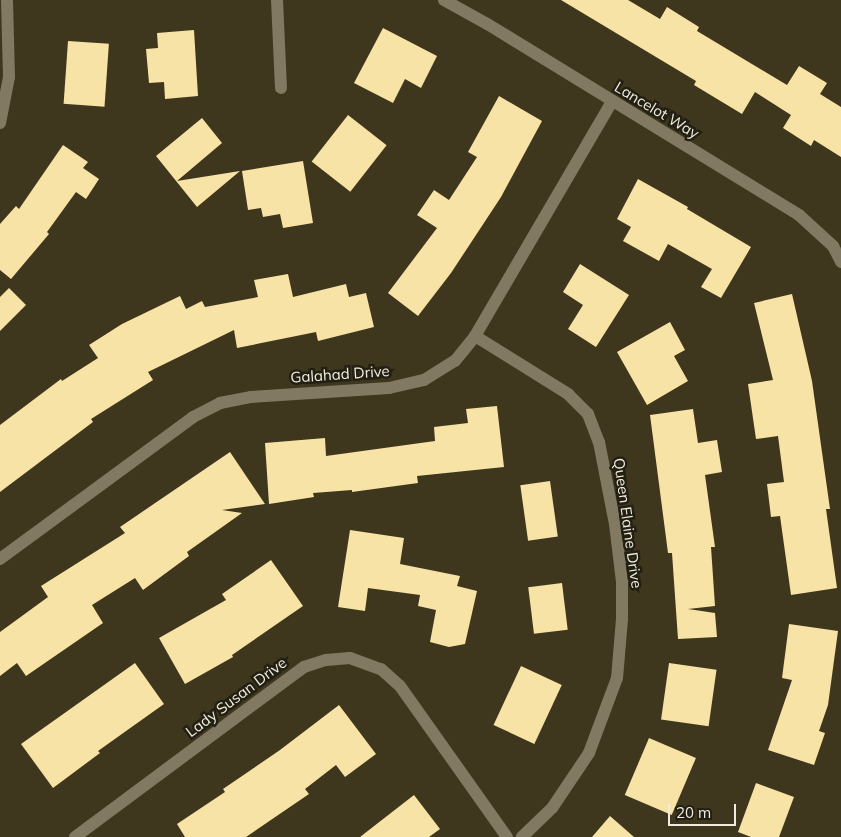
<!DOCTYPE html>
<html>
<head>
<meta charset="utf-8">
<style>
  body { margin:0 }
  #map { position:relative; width:841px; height:837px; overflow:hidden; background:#3f371d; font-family:Mulish,sans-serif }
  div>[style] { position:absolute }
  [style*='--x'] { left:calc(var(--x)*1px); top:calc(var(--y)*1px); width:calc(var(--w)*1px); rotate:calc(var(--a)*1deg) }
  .building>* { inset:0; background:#f8e3a6; transform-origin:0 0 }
  .minor>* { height:12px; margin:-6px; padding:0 6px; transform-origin:6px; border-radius:6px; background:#817961 }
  span { translate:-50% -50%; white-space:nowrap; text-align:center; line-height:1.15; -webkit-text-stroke:5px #221f13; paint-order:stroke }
  .street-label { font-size:15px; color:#f1ecdd }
  .scale { position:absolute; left:668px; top:804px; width:68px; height:22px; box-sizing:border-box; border:2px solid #f1ecdd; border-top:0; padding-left:6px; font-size:15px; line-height:18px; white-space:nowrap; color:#f1ecdd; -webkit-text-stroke:4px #221f13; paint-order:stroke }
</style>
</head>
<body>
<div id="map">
  <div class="building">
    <div style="clip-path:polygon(561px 0,628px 0,660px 19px,667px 7px,699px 27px,697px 31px,787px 85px,799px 66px,827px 83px,820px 94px,841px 107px,841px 157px,814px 140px,811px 146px,783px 128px,791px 115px,755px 92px,742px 114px,694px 85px,696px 81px)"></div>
    <div style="clip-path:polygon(383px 28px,437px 56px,421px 88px,405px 79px,393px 103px,354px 83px)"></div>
    <div style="clip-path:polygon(194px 30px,198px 96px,165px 99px,164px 82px,149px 83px,146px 49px,158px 48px,157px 33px)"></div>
    <div style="left:68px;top:41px;width:41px;height:63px;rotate:4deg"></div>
    <div style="clip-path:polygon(499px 96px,542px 121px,501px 197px,451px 273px,418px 316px,388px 293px,437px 228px,417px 215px,434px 190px,449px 200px,477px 157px,468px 152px)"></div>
    <div style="left:348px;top:115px;width:49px;height:59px;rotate:38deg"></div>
    <div style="clip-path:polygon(202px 118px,222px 143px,177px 181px,240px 171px,197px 207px,156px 156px)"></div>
    <div style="clip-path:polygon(63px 145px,88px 162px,83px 168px,99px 179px,86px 199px,76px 192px,47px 232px,49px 234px,11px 279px,0 270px,0 224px,16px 206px,19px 209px)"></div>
    <div style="clip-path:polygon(303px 161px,313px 223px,283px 228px,280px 214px,263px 217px,261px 208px,248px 210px,242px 171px)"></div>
    <div style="clip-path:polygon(638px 179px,688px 207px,687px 209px,751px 247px,721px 298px,701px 287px,712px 269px,668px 244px,659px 261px,623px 241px,631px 227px,617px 219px)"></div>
    <div style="clip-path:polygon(580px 264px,629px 295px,596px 347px,568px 329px,583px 305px,563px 292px)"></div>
    <div style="clip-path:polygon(288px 274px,293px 297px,346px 284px,349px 297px,366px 293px,374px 327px,318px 341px,316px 332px,237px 348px,234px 330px,148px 372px,153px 380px,91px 419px,93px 422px,0 492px,0 425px,61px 379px,62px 381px,98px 358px,89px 345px,122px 324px,180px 296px,186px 309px,202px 301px,205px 307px,258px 297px,254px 280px)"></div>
    <div style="clip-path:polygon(9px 288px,26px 305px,0 331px,0 297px)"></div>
    <div style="clip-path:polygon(792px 294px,812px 381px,830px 509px,826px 509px,837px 588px,791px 595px,780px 516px,771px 517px,767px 484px,784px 482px,778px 436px,756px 439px,748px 384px,773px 380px,754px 303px)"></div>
    <div style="clip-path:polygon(670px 322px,685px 350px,674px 356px,688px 381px,647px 405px,617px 352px)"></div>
    <div style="clip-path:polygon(497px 406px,504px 467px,417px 476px,418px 483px,352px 492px,352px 490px,313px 493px,314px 497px,269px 504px,265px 443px,325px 438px,326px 456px,435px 441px,434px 427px,468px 423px,466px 409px)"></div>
    <div style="clip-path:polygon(693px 409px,698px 443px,717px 440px,722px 472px,705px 475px,715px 547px,711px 547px,715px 606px,688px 609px,715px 613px,717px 637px,678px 639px,672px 553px,668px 553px,650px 415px)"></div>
    <div style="clip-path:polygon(230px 452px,265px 504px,222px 510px,242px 513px,187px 552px,189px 556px,143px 590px,135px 578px,92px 605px,103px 623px,26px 676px,17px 663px,0 676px,0 632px,48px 597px,41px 586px,125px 533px,120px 527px)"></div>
    <div style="left:550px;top:481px;width:56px;height:30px;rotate:82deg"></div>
    <div style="clip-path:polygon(350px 530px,404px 538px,400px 564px,460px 576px,457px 586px,477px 591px,465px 644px,449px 647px,430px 642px,436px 610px,418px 606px,420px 595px,368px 588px,365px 611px,338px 607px)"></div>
    <div style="clip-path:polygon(271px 560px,303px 606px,232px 655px,233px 657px,185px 684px,159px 638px,226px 600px,222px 594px)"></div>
    <div style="left:562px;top:583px;width:47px;height:34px;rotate:83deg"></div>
    <div style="clip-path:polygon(789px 624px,838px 631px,828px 705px,819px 731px,825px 733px,814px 765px,768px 750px,792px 680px,782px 678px)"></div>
    <div style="clip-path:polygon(135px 663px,164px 704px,98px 751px,100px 753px,53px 788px,21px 744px)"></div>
    <div style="left:669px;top:663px;width:48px;height:57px;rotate:8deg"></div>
    <div style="left:521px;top:666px;width:45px;height:65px;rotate:25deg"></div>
    <div style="clip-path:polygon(339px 705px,376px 754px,345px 777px,336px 765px,305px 789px,309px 794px,246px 837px,185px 837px,177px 824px,225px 792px,223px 789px,280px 750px)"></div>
    <div style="left:649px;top:738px;width:51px;height:62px;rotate:23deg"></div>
    <div style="clip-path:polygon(756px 783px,794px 797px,779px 837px,751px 837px,738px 832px)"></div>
    <div style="clip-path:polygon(414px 795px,440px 829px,429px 837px,360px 837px)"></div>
    <div style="clip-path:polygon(610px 816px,634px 837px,592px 837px)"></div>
  </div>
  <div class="minor">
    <div style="--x:277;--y:0;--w:88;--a:87.4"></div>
    <div style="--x:444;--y:0;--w:51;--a:29.1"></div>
    <div style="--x:489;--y:25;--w:364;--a:31.5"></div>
    <div style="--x:799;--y:215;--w:46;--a:42.4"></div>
    <div style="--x:833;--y:246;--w:18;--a:63"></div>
    <div style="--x:0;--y:123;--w:47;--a:-78.9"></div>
    <div style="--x:9;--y:77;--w:77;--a:-91.5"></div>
    <div style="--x:475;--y:336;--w:110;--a:31.9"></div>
    <div style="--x:568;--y:394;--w:28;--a:45"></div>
    <div style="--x:588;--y:414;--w:30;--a:69"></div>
    <div style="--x:599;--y:442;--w:84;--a:79"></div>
    <div style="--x:615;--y:524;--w:58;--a:83.1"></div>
    <div style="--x:622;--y:582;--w:37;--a:90"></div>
    <div style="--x:622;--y:619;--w:59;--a:94.8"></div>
    <div style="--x:617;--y:678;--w:80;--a:110.5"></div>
    <div style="--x:589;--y:753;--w:66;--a:123.9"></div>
    <div style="--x:552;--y:808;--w:42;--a:136"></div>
    <div style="--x:0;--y:559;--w:240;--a:-36.3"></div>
    <div style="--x:193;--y:417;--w:30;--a:-27"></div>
    <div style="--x:220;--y:403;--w:32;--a:-11"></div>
    <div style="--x:251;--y:397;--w:138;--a:-3.7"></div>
    <div style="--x:389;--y:388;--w:36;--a:-13"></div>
    <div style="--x:424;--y:380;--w:36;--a:-32"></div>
    <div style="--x:455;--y:361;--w:32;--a:-51"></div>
    <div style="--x:475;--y:336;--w:271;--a:-59.7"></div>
    <div style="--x:75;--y:837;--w:285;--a:-36.6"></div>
    <div style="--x:304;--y:667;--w:23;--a:-18"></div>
    <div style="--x:326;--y:660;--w:24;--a:-5"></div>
    <div style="--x:350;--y:658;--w:33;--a:20"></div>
    <div style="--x:381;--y:669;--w:25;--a:42"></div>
    <div style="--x:400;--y:686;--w:185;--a:54.7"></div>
  </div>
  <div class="street-label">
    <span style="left:657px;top:110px;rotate:31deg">Lancelot Way</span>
    <span style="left:340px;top:374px;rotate:-4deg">Galahad Drive</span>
    <span style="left:628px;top:523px;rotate:82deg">Queen Elaine Drive</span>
    <span style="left:236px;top:697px;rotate:-37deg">Lady Susan Drive</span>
  </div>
  <div class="scale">20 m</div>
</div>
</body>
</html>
